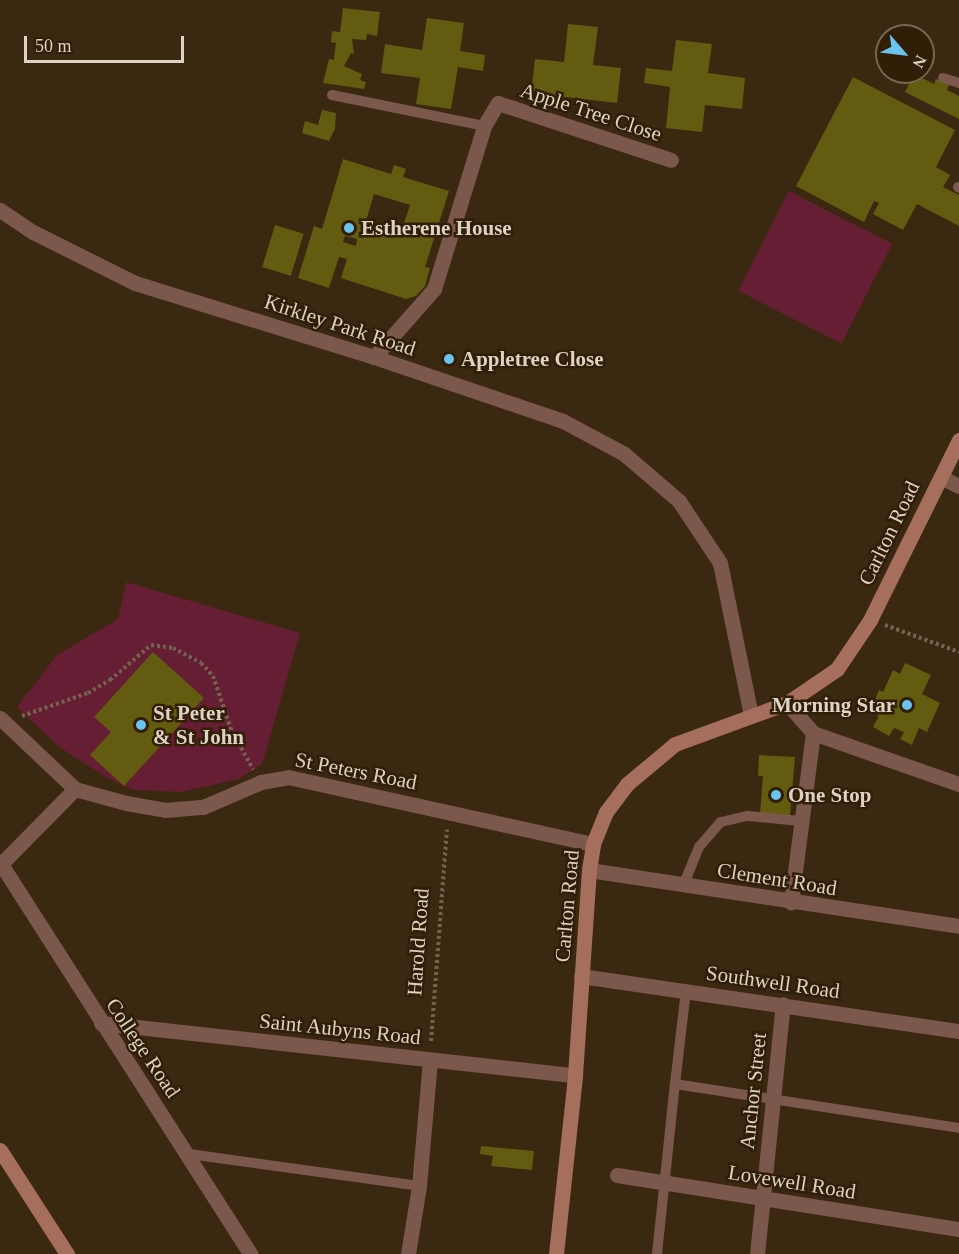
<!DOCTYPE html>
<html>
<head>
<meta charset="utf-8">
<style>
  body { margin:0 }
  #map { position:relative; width:959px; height:1254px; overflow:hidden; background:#3b2810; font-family:"Times New Roman",serif }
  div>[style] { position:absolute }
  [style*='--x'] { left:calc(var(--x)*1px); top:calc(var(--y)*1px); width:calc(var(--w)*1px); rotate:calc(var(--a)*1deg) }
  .green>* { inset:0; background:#651e33; transform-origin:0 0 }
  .building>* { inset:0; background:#625b10; transform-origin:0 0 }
  .path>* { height:4px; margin-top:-2px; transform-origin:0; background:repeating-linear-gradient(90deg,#73624d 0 3px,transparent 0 6px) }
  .lane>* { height:10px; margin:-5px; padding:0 5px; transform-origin:5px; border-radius:5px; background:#7b574c }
  .street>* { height:15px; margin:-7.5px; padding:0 7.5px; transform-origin:7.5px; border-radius:7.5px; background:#7b574c }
  .secondary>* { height:15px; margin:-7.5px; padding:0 7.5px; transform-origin:7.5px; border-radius:7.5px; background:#a66e5d }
  .dots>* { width:16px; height:16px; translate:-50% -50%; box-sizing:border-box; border:3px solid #301e06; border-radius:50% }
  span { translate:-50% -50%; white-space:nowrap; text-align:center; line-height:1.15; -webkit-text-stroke:5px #301e06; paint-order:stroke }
  .street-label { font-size:21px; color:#ded2c4 }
  .poi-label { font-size:21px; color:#ded2c4; font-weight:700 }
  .left { translate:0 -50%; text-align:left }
  .right { translate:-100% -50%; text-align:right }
  .north { position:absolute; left:875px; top:24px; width:60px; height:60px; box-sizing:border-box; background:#301e06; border:2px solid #766652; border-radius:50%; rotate:118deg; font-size:16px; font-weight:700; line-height:24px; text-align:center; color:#ded2c4 }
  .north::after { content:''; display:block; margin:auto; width:21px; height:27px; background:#6ac3f1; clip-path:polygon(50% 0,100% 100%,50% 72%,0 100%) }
  .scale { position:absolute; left:24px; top:36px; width:160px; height:27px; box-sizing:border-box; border:3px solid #ded2c4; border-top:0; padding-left:8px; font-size:18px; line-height:21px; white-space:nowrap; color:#ded2c4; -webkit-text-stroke:4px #301e06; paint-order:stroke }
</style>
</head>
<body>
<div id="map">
  <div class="green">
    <div style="left:789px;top:191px;width:116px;height:112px;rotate:27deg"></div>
    <div style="clip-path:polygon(126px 582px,300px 633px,262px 764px,239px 779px,181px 792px,134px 790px,107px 778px,58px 746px,17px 707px,57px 655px,118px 619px)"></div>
  </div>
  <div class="building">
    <div style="clip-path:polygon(343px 8px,380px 12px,377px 36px,367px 34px,366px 40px,352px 39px,354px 54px,351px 53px,344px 66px,362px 74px,360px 80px,366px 82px,364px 89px,323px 83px,329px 59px,334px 60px,334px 57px,336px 43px,331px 42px,332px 31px,340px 32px)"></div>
    <div style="clip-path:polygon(427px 18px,464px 23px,460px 51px,485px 55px,483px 71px,458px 67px,451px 109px,416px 104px,420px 78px,381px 73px,385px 44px,422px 50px)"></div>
    <div style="clip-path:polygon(568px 24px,598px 27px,593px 65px,621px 68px,617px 103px,531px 93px,535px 59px,564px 62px)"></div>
    <div style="clip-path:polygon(676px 40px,712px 44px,708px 73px,745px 78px,742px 109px,705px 105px,702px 132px,666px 128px,670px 87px,644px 83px,646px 68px,672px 71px)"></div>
    <div style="clip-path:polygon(914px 74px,934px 84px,936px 79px,949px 85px,947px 90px,959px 96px,959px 119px,905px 92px)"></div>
    <div style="clip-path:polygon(853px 77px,955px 130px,936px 167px,950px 175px,943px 187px,959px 195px,959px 226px,917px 204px,903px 230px,873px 214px,879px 203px,874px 201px,864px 222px,796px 186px)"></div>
    <div style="clip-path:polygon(322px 110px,336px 113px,335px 129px,329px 141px,302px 133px,305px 121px,318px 125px)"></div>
    <div style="clip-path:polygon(evenodd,343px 159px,391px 174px,394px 165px,406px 169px,403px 177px,449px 191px,425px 267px,430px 268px,425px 286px,416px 296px,406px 299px,341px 278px,347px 259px,339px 257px,329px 288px,298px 278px,314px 226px,322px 229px,343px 159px,374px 194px,410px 205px,400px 235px,365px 224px,374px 194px,343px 159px,345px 236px,357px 239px,356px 246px,343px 242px,345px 236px)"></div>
    <div style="left:275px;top:225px;width:30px;height:44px;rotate:17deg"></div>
    <div style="clip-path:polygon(153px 652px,204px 698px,124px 786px,90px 755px,111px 732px,94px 717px)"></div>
    <div style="clip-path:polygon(905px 663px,931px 675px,922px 694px,940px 703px,927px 732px,919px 728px,912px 745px,900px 739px,904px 732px,894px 728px,889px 736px,873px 727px,878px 718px,877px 706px,873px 704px,879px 690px,883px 692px,893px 670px,900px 674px)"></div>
    <div style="clip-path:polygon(759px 755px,795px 757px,790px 816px,760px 813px,763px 776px,758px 776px)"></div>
    <div style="clip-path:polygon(481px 1146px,534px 1151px,532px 1170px,491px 1166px,493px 1156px,480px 1154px)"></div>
  </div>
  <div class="path">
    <div style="--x:885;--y:625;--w:79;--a:20"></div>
    <div style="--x:22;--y:716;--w:70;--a:-19.2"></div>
    <div style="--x:88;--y:693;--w:26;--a:-31"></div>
    <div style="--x:110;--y:680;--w:54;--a:-40.5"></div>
    <div style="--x:151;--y:645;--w:22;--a:8"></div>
    <div style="--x:173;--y:648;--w:32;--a:28"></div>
    <div style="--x:201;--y:663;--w:18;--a:47"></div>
    <div style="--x:213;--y:676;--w:59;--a:71.3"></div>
    <div style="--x:232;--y:732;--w:43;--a:60.4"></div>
    <div style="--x:431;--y:1041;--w:212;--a:-85.7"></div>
  </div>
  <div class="lane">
    <div style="--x:943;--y:78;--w:17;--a:17"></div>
    <div style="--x:332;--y:95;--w:155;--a:11.5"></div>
    <div style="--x:958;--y:187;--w:1;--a:45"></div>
    <div style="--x:683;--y:886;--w:42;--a:-67.7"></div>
    <div style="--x:699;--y:847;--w:33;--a:-49"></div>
    <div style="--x:721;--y:822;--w:28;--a:-13"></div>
    <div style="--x:748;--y:816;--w:52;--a:5.5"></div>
    <div style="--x:686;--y:990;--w:95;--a:96.7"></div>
    <div style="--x:675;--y:1084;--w:287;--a:8.8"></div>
    <div style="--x:189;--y:1154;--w:232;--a:7.9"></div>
    <div style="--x:657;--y:1254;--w:171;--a:-84"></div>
  </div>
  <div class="street">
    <div style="--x:0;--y:210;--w:40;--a:34"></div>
    <div style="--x:33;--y:232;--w:114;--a:26.6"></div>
    <div style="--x:135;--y:283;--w:250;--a:17.2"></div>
    <div style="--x:374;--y:357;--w:200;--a:18.7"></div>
    <div style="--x:563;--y:421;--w:68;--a:28.1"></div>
    <div style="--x:623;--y:453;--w:74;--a:40.6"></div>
    <div style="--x:679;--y:501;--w:74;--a:56.5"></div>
    <div style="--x:720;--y:563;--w:156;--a:78.5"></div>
    <div style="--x:374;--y:357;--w:91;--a:-48.6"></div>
    <div style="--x:434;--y:289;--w:170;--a:-72.9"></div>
    <div style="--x:484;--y:126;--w:27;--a:-59"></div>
    <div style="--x:498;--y:103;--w:182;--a:18.2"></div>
    <div style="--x:941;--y:477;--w:20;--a:27"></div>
    <div style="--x:787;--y:703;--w:40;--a:49"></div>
    <div style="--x:813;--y:733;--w:171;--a:97.4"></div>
    <div style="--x:0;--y:718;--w:103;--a:43.4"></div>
    <div style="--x:75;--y:789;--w:53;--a:15.4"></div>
    <div style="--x:126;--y:803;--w:40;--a:10"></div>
    <div style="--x:165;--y:810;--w:38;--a:-5"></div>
    <div style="--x:203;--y:807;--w:63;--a:-23.3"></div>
    <div style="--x:261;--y:782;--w:27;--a:-10"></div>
    <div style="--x:288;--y:777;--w:312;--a:12.4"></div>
    <div style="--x:813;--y:733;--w:155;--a:19.3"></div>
    <div style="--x:1;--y:864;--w:463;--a:57.4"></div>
    <div style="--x:0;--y:865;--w:107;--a:-45.4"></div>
    <div style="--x:589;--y:870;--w:374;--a:8.6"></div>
    <div style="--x:581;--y:976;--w:382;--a:8.3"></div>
    <div style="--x:101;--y:1023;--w:477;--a:6.3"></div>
    <div style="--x:617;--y:1175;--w:346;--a:9"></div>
    <div style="--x:408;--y:1254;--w:69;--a:-80.8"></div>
    <div style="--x:419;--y:1186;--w:125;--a:-85"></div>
    <div style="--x:757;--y:1254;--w:251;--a:-84.1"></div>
  </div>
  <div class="secondary">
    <div style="--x:0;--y:1150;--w:124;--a:57.2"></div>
    <div style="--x:556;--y:1254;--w:180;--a:-83.9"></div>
    <div style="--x:575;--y:1075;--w:205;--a:-86.1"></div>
    <div style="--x:589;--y:870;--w:26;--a:-81"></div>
    <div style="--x:593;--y:844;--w:35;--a:-68"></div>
    <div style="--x:606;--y:812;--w:35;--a:-53"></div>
    <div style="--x:627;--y:784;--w:62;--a:-39.8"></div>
    <div style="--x:675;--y:744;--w:119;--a:-20.1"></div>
    <div style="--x:787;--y:703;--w:60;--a:-34.2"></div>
    <div style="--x:837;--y:669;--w:59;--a:-56"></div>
    <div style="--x:870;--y:620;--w:201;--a:-63.7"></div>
  </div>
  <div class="dots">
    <div style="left:349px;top:228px;background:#6ac3f1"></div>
    <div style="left:449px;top:359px;background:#6ac3f1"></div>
    <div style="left:907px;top:705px;background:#6ac3f1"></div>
    <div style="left:141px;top:725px;background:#6ac3f1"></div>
    <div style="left:776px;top:795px;background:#6ac3f1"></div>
  </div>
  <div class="street-label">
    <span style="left:591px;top:112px;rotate:18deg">Apple Tree Close</span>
    <span style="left:340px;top:325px;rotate:18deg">Kirkley Park Road</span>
    <span style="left:889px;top:533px;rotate:-64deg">Carlton Road</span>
    <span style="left:356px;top:771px;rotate:11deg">St Peters Road</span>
    <span style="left:777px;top:879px;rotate:9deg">Clement Road</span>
    <span style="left:567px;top:906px;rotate:-85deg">Carlton Road</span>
    <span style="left:418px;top:942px;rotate:-86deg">Harold Road</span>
    <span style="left:773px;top:982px;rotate:8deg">Southwell Road</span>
    <span style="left:340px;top:1029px;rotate:6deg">Saint Aubyns Road</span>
    <span style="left:143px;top:1048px;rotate:56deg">College Road</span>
    <span style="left:753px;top:1091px;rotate:-84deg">Anchor Street</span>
    <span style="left:792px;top:1182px;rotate:9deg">Lovewell Road</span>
  </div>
  <div class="poi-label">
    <span class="left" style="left:361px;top:228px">Estherene House</span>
    <span class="left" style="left:461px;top:359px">Appletree Close</span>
    <span class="right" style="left:895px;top:705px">Morning Star</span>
    <span class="left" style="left:153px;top:725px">St Peter<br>&amp; St John</span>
    <span class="left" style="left:788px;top:795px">One Stop</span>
  </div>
  <div class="north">N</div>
  <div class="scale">50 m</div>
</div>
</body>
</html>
